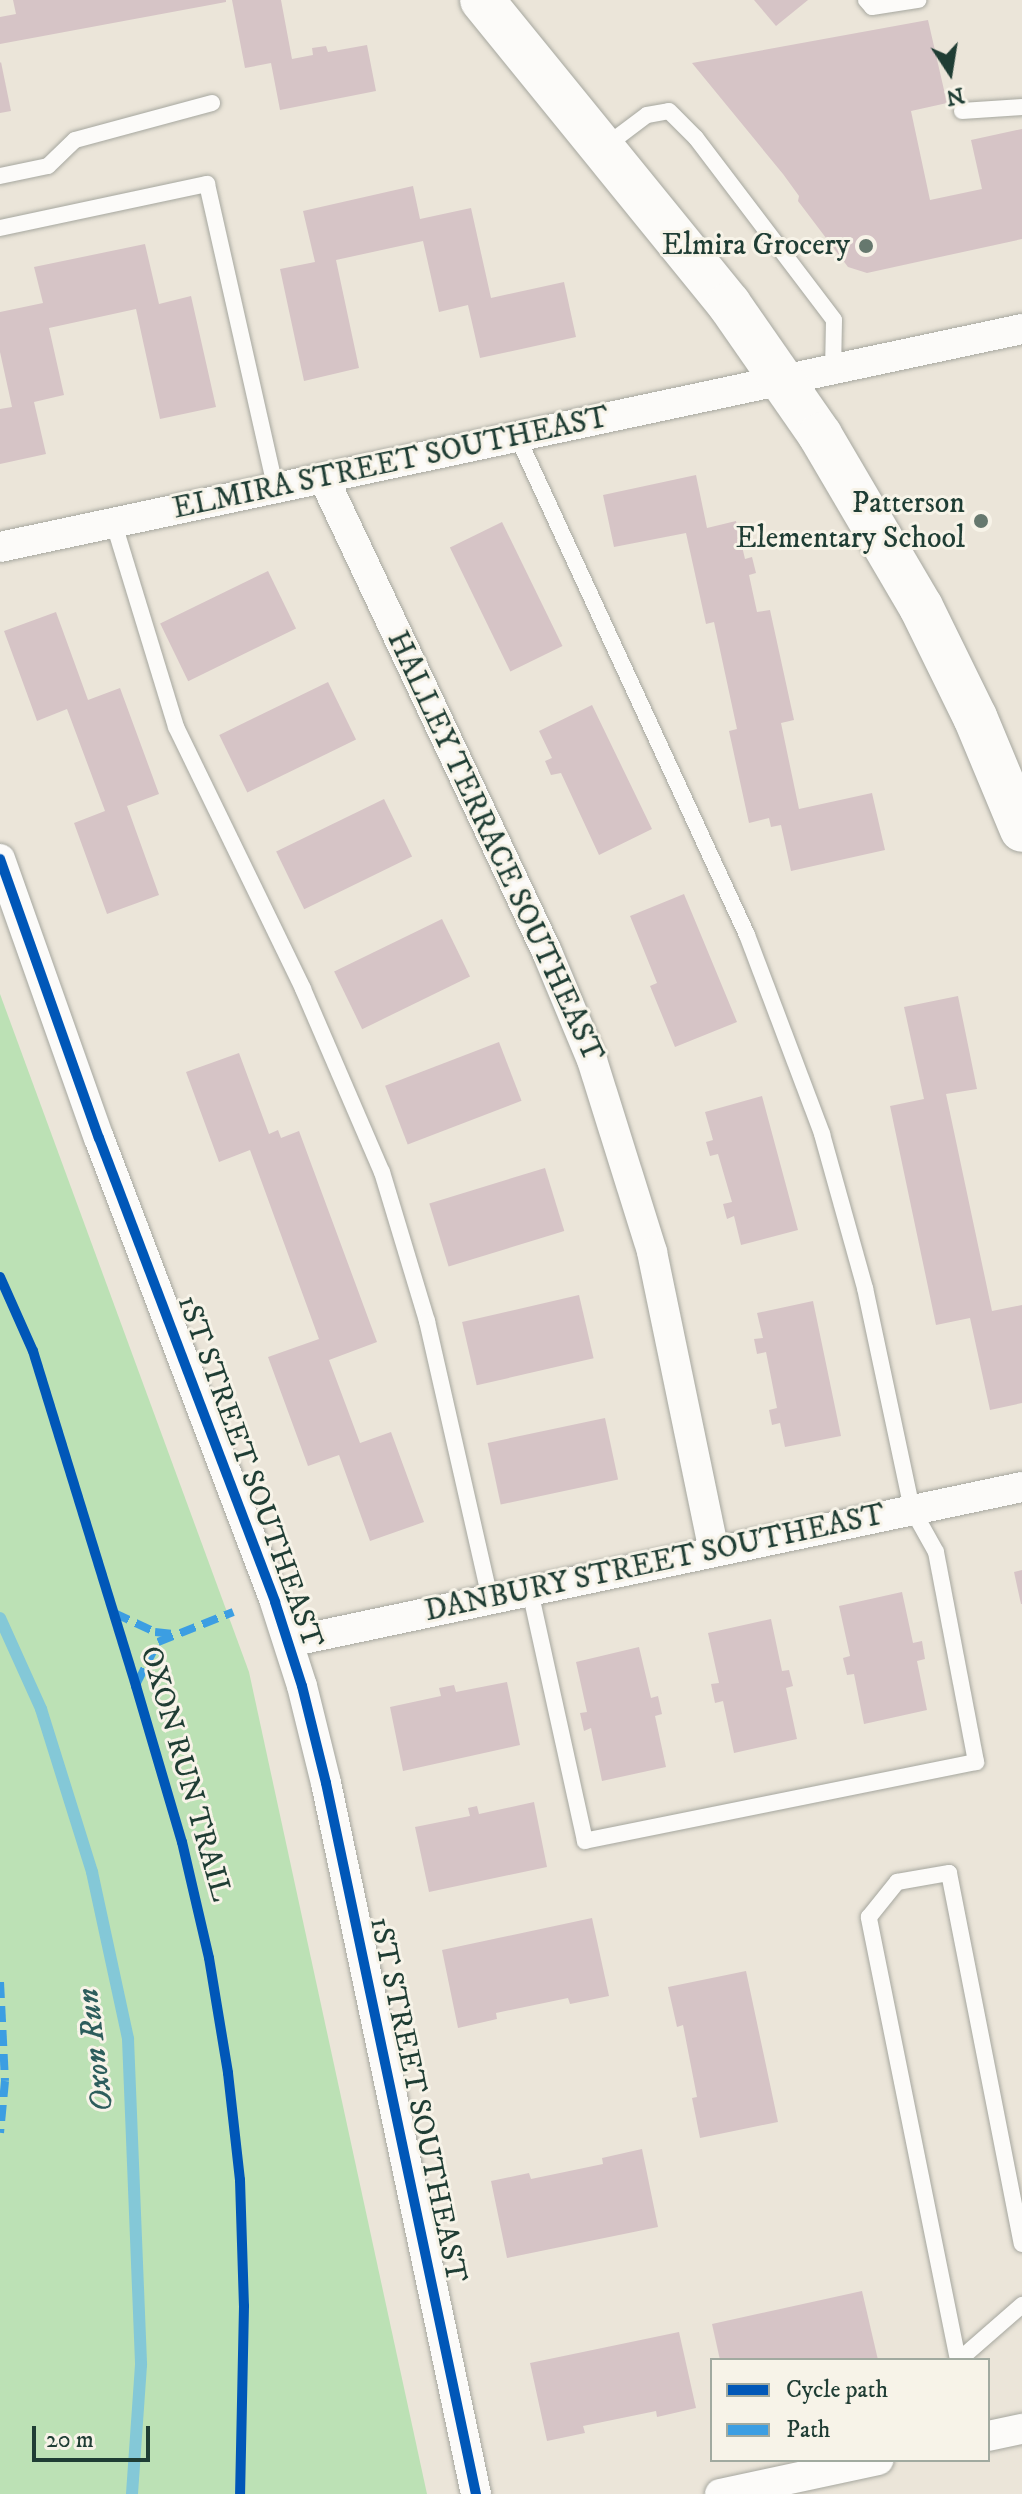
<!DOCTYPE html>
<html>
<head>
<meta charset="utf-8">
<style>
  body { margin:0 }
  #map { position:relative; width:1022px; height:2494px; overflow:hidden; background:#ebe5d9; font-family:"IM FELL DW Pica",serif }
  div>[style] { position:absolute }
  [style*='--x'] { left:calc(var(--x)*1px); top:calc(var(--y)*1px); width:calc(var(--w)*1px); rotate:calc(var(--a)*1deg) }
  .green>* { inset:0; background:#bce1b5 }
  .stream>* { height:12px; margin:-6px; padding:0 6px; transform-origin:6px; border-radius:6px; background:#84c8d7 }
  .building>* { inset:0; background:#d6c4c6; transform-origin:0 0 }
  .roads { filter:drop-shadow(0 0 2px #a6a79f) drop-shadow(0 0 2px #a6a79f) }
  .service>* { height:16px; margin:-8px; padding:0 8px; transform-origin:8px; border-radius:8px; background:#fcfbf9 }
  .minor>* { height:30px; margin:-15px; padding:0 15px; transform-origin:15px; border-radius:15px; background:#fcfbf9 }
  .primary>* { height:44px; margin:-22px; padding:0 22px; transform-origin:22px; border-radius:22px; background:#fcfbf9 }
  .quiet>* { height:8px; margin-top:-4px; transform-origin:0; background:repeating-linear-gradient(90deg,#3c9ee2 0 16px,transparent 0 24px) }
  .cycleway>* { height:10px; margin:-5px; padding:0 5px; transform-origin:5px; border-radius:5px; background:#0057b8 }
  .dots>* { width:22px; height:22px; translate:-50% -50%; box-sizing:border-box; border:4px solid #f7f3e8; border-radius:50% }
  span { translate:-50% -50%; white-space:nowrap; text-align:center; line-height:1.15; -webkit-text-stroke:6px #f7f3e8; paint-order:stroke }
  .poi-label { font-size:30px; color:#1f3d34 }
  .right { translate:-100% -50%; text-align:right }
  .street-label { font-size:30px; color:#1f3d34 }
  .water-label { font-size:32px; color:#2d5d5c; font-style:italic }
  .legend { position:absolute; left:710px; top:2358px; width:280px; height:104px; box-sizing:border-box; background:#f7f3e8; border:2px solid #a1aaa0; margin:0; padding:10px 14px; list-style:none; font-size:24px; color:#1f3d34 }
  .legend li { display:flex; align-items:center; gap:16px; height:40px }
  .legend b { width:40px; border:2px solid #a1aaa0 }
  .north { position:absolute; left:910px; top:32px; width:80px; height:80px; -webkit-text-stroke:6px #f7f3e8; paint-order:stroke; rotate:168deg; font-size:22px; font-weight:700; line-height:32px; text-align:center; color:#1f3d34 }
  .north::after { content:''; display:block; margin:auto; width:28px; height:36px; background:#1f3d34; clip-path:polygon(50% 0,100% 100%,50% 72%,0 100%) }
  .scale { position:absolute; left:32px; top:2426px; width:118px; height:36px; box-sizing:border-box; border:4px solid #1f3d34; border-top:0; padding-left:10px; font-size:24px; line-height:28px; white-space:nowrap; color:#1f3d34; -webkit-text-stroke:6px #f7f3e8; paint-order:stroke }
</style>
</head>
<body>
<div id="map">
  <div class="green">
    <div style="clip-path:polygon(0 994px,249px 1672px,427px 2494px,0 2494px)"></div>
  </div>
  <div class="stream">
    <div style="--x:0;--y:1618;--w:100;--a:65.7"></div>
    <div style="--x:41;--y:1709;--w:171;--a:72.6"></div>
    <div style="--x:92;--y:1872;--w:171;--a:77.8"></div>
    <div style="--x:128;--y:2039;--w:326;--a:87.7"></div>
    <div style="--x:141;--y:2365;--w:129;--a:94"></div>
  </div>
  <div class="building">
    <div style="clip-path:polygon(13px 0,226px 0,226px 2px,0 44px,0 17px,16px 14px)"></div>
    <div style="clip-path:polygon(232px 0,281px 0,292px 59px,313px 55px,312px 48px,326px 46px,328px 52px,367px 45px,376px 91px,280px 110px,271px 63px,245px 68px)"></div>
    <div style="clip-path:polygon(754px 0,808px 0,776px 26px)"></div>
    <div style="clip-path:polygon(928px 20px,947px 103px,911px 111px,930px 200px,982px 189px,971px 140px,1022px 129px,1022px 239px,867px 273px,848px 267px,798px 201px,799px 196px,783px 174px,692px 63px)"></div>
    <div style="clip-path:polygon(1px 62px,11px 111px,0 113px,0 63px)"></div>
    <div style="clip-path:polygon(413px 186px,420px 219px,471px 208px,491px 298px,564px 282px,576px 337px,480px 358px,468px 305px,439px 312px,423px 241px,336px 260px,359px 368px,304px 381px,280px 269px,315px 262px,303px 211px)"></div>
    <div style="clip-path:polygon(145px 244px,159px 304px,191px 296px,216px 407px,160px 419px,136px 309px,49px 328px,64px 395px,34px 402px,46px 454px,0 464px,0 409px,12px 407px,0 352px,0 312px,43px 303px,34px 267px)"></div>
    <div style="clip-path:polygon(696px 475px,707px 528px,736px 521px,745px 559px,752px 557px,756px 573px,749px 575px,757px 612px,770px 610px,794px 720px,781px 723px,799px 809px,872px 793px,885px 850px,791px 871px,781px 825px,771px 827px,769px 818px,749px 823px,729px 731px,737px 729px,714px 622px,706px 624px,686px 533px,614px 547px,603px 495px)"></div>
    <div style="left:502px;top:522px;width:138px;height:58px;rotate:64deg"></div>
    <div style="left:268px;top:571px;width:64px;height:120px;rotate:64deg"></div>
    <div style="clip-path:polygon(56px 612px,88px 700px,120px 688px,159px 794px,127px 806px,159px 895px,107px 914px,74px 823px,105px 811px,67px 709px,37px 721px,4px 631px)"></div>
    <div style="left:328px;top:682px;width:64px;height:121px;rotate:64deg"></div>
    <div style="clip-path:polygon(592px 705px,652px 829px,599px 855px,561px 773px,551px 775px,545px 761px,552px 758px,539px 731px)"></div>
    <div style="left:384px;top:799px;width:64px;height:120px;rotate:64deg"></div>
    <div style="clip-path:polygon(684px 894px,737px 1022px,675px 1047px,650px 986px,657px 983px,630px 916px)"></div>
    <div style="left:442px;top:919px;width:64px;height:120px;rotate:64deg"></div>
    <div style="clip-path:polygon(958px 996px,977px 1089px,946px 1094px,992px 1311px,1022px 1305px,1022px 1403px,990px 1410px,970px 1318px,936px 1325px,890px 1106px,924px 1099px,904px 1007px)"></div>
    <div style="left:499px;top:1042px;width:63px;height:122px;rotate:69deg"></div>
    <div style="clip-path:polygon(239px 1053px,269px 1134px,278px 1130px,281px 1138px,299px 1131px,377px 1342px,329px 1360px,360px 1443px,391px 1432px,424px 1522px,370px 1541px,339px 1455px,308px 1466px,268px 1357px,319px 1339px,250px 1150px,219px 1162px,186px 1072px)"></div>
    <div style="clip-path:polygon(762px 1096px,798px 1230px,741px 1245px,734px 1216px,727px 1219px,723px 1204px,732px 1202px,718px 1154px,710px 1156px,706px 1142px,713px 1140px,705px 1112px)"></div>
    <div style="left:545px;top:1168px;width:66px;height:121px;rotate:73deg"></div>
    <div style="left:579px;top:1295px;width:65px;height:120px;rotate:77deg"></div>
    <div style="clip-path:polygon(813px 1301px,841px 1436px,785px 1447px,780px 1423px,772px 1425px,769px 1410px,777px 1408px,766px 1352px,757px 1354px,754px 1339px,763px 1338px,757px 1313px)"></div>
    <div style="left:605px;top:1418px;width:63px;height:120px;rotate:78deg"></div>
    <div style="clip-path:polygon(1022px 1570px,1022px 1604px,1021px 1604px,1014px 1572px)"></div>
    <div style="clip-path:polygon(902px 1592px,913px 1643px,922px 1641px,925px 1659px,917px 1661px,927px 1710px,864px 1724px,854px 1674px,847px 1675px,843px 1658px,850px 1656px,839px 1606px)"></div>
    <div style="clip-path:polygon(771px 1619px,782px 1671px,789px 1670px,793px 1686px,786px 1688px,797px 1739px,734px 1753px,723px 1701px,715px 1703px,711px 1684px,719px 1683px,708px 1633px)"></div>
    <div style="clip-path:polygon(639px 1647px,651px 1698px,658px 1696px,662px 1714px,655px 1716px,666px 1767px,602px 1781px,591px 1728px,584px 1731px,580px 1713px,587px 1712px,576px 1662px)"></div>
    <div style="clip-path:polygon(507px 1682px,520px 1745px,403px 1771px,390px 1707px,441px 1696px,439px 1688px,454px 1685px,456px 1692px)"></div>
    <div style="clip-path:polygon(534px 1802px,547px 1867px,429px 1892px,415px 1827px,470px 1816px,468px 1808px,477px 1806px,479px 1814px)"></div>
    <div style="clip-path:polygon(592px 1918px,609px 1996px,570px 2004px,568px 1998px,496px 2013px,497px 2019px,458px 2028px,442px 1950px)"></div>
    <div style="clip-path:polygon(746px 1971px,778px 2122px,700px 2138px,692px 2098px,697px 2097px,683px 2025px,677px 2027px,668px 1987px)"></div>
    <div style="clip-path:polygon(642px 2149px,658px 2227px,507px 2258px,491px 2181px,529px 2173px,531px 2179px,603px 2164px,602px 2158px)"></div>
    <div style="clip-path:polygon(862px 2291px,878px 2360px,720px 2360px,712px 2324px)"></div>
    <div style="clip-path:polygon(679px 2332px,696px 2408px,657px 2417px,656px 2411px,583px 2426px,585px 2433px,547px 2441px,530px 2363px)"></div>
  </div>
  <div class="roads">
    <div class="service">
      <div style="--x:866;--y:0;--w:9;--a:49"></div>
      <div style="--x:872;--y:7;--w:47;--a:-8.7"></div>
      <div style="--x:962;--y:111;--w:60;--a:-3.8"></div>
      <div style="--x:603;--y:148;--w:55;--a:-36.9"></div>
      <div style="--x:647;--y:115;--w:22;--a:-10"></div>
      <div style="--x:669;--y:111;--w:38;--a:45"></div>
      <div style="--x:696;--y:138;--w:228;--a:52.8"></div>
      <div style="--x:834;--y:320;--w:50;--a:91.1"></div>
      <div style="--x:0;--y:176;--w:49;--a:-11.8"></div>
      <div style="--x:48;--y:166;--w:37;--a:-44"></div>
      <div style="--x:75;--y:140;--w:142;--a:-15.1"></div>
      <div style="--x:0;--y:228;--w:212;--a:-12"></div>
      <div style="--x:207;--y:184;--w:313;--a:77.3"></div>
      <div style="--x:518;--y:438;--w:547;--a:65.26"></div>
      <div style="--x:747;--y:935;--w:213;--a:69.3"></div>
      <div style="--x:822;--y:1134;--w:160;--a:74.4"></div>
      <div style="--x:865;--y:1288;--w:226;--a:78"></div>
      <div style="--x:912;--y:1509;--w:49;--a:60.8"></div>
      <div style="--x:936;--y:1552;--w:214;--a:79.2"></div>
      <div style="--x:976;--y:1762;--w:399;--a:168.6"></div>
      <div style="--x:585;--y:1841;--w:257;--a:-102.4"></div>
      <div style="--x:114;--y:524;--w:212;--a:73"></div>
      <div style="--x:176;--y:727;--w:291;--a:64.1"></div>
      <div style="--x:303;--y:989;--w:199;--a:66.7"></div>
      <div style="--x:382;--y:1172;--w:156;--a:73.2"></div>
      <div style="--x:427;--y:1321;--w:285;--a:77.2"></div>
      <div style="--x:958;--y:2360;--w:452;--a:-101.4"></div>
      <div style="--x:869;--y:1917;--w:45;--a:-51.3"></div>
      <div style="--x:897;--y:1882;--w:53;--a:-9.8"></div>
      <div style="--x:949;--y:1873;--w:378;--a:78.9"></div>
      <div style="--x:959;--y:2360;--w:84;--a:-41.1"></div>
    </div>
    <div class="minor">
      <div style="--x:324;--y:479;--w:523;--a:64.76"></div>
      <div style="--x:547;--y:952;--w:117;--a:67.4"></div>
      <div style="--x:592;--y:1060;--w:201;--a:72.6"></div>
      <div style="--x:652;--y:1252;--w:305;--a:78.3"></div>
      <div style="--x:0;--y:547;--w:1045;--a:-12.04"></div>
      <div style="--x:0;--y:859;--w:296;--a:70.5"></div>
      <div style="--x:99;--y:1138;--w:496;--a:69.2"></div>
      <div style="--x:275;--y:1602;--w:88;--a:72.2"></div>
      <div style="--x:302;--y:1686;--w:100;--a:76.1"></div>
      <div style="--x:326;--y:1783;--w:727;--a:78.09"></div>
      <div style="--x:289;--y:1642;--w:749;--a:-11.94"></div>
      <div style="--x:988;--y:2436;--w:35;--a:-12"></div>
      <div style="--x:720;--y:2494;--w:162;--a:-12.1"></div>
    </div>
    <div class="primary">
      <div style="--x:482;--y:0;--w:392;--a:50.9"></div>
      <div style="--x:729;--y:304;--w:160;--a:55.2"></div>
      <div style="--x:820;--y:435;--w:199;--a:59.6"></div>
      <div style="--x:921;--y:607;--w:123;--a:63.9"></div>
      <div style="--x:975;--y:717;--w:122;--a:67.4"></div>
    </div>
  </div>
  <div class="quiet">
    <div style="--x:114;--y:1613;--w:45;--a:24.9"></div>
    <div style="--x:155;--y:1632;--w:18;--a:6"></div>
    <div style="--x:137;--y:1683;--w:46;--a:-62.9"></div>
    <div style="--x:158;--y:1642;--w:81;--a:-21.8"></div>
    <div style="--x:0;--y:1982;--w:99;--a:87.1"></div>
    <div style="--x:5;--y:2081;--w:52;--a:95.5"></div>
  </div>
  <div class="cycleway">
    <div style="--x:0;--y:859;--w:296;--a:70.5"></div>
    <div style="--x:99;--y:1138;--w:496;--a:69.2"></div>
    <div style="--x:275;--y:1602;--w:88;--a:72.2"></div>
    <div style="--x:302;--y:1686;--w:100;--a:76.1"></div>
    <div style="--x:326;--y:1783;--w:727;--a:78.09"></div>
    <div style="--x:0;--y:1277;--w:81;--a:66"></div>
    <div style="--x:33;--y:1351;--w:350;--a:72.9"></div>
    <div style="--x:136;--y:1686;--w:163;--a:73.6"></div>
    <div style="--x:182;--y:1842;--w:119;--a:76.9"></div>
    <div style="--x:209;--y:1958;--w:117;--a:80.6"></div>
    <div style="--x:228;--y:2073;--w:108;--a:83.6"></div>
    <div style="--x:240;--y:2180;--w:126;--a:88.2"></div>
    <div style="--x:244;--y:2306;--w:188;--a:91.2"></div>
  </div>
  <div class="dots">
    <div style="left:866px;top:246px;background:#66786e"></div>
    <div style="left:981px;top:521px;background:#66786e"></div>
  </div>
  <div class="poi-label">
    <span class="right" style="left:850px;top:246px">Elmira Grocery</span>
    <span class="right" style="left:965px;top:521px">Patterson<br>Elementary School</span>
  </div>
  <div class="street-label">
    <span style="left:391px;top:464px;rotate:-12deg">ELMIRA STREET SOUTHEAST</span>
    <span style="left:494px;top:847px;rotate:65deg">HALLEY TERRACE SOUTHEAST</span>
    <span style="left:249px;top:1472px;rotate:70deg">1ST STREET SOUTHEAST</span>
    <span style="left:655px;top:1564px;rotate:-12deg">DANBURY STREET SOUTHEAST</span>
    <span style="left:185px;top:1774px;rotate:74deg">OXON RUN TRAIL</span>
    <span style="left:417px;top:2100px;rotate:78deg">1ST STREET SOUTHEAST</span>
  </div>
  <div class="water-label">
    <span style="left:96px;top:2050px;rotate:-97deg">Oxon Run</span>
  </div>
  <ul class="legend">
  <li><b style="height:10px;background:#0057b8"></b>Cycle path</li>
  <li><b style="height:10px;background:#3c9ee2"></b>Path</li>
  </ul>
  <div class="north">N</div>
  <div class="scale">20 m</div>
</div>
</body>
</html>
